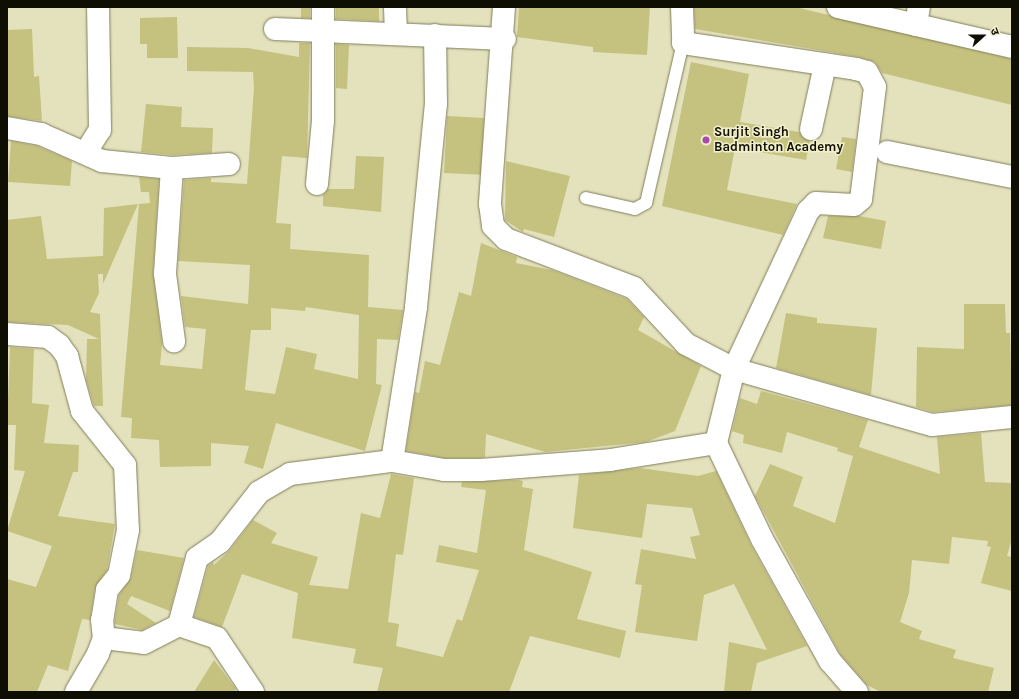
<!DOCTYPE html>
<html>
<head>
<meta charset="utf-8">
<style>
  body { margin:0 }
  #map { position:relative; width:1019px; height:699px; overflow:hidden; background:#e4e2bc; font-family:Karla,"Noto Sans Devanagari",sans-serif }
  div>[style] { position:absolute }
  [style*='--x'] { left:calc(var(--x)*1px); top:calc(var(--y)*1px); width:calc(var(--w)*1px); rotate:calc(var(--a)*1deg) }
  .building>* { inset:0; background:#c5c17f; transform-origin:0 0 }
  .roads { filter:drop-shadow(0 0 1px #7f7d5a) drop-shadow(0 0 1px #7f7d5a) }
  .lane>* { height:12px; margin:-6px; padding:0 6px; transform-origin:6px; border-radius:6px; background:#fff }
  .street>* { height:22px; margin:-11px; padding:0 11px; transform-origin:11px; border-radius:11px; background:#fff }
  .dots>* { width:11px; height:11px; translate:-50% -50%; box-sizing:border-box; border:2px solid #f1efc9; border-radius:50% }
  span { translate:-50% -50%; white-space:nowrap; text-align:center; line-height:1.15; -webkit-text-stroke:3px #f1efc9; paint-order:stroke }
  .poi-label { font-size:13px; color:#0f0e03; font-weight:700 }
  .left { translate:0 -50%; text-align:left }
  .frame { position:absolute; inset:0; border:8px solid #0f0e03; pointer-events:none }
  .north { position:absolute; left:963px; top:16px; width:40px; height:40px; -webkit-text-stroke:3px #f1efc9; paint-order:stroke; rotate:69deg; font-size:11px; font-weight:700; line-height:16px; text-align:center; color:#0f0e03 }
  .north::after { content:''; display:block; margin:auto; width:14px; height:18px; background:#0f0e03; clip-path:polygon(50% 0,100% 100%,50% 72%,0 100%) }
</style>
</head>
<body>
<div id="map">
  <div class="building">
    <div style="left:301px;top:7px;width:9px;height:11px"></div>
    <div style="clip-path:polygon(336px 7px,379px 7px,379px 21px,336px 19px)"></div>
    <div style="clip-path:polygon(519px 7px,650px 7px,647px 55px,593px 52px,593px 47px,517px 37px)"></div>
    <div style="clip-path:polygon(694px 7px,795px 7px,1012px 59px,1012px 105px,882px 73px,875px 62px,859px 57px,695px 29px)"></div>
    <div style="clip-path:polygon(177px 17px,178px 58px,147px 58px,147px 44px,140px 44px,140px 18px)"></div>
    <div style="clip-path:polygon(32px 29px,34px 77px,39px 76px,42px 121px,7px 116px,7px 30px)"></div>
    <div style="clip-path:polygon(evenodd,299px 43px,310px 43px,307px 158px,282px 156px,276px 223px,291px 224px,290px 249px,369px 255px,368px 307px,403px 310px,398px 340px,377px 339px,376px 384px,382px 385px,365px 451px,276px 423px,263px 469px,244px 463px,249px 446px,211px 443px,211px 466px,160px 467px,159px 440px,131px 438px,132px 418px,121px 417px,139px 204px,150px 203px,149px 192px,141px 192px,139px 177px,159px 179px,153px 273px,162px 344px,160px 365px,202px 369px,206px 329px,185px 327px,181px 296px,248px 304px,250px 265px,178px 261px,184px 180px,211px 178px,211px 182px,247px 184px,254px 88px,253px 72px,187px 71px,187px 47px,248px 48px,299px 57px,299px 43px,306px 307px,359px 315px,358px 379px,314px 369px,317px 354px,286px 347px,275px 394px,245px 390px,251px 330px,271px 330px,271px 308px,305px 311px,306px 307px)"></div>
    <div style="clip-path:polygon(336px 44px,349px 45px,347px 89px,336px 88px)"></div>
    <div style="clip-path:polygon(691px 62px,749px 74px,740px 122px,799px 132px,810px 141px,806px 160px,735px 148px,727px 190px,797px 204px,783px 235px,662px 206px)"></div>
    <div style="clip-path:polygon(146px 104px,182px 107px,181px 127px,213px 128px,212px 153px,172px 155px,141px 152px)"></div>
    <div style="left:447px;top:116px;width:37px;height:57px;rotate:3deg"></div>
    <div style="clip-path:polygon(842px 137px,856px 139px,852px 172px,836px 169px)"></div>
    <div style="clip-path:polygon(11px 141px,37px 146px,72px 161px,70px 186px,8px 182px)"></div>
    <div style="clip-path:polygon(356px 156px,384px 157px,381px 212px,323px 206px,323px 195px,328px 189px,354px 189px)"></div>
    <div style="clip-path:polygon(506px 161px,570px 176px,554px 237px,524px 229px,523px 232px,505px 220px)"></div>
    <div style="clip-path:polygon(138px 204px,103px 284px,103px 274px,98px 274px,99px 293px,90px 312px,100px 314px,103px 406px,94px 406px,86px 379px,87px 339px,99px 339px,68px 325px,7px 322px,7px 220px,41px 216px,47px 259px,103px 256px,104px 208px)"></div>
    <div style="clip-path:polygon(828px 216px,859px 216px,886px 221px,881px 249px,823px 238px)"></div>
    <div style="clip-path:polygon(481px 243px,517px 257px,516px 263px,552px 270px,627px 299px,644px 317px,638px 330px,701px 366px,675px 431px,646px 442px,545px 452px,486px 434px,485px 457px,481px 458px,445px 458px,406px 451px,415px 392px,419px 393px,425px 361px,440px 365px,459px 292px,471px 296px)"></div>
    <div style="clip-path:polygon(964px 304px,1005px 304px,1006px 333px,1010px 333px,1012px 405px,933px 412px,916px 407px,917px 347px,964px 349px)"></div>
    <div style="clip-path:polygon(786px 313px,817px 318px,817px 323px,877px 328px,871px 395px,776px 368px)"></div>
    <div style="clip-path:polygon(10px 347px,34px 349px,32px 403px,49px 405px,44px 443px,79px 445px,78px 472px,73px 472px,58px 516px,115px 524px,107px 570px,95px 588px,90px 620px,82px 619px,68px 671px,48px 665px,37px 692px,7px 692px,7px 579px,36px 587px,52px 546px,7px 531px,25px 471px,14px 470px,16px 425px,7px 425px)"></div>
    <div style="clip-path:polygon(761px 391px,868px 420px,859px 447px,940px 474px,937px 437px,981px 433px,985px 482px,1012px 483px,1012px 538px,1007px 556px,1012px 557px,1012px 591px,981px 583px,991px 547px,987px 546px,988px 541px,952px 537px,949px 564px,912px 560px,909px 593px,900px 622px,922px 631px,919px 639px,956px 650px,953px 658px,994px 668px,988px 692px,881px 692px,867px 685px,840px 654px,755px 496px,770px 464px,803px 477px,793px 506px,835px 523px,853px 456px,837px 451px,838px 448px,787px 432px,782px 453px,743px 443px,744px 435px,732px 431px,740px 398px,757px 404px)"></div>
    <div style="clip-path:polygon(640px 468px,698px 476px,716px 471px,751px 545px,807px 646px,757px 663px,751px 692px,724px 692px,729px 642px,767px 650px,734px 584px,704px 595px,697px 641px,635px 632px,642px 585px,635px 584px,641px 549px,696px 559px,690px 537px,700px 535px,692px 508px,647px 504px,642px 538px,573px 528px,579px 475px)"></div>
    <div style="clip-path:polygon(391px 474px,414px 478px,403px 555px,396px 554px,388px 622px,399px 624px,396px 646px,443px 657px,457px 619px,462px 621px,479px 570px,436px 562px,439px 545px,477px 553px,486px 490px,461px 487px,462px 482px,518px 480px,523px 481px,522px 487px,533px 489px,524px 550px,592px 572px,577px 619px,626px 631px,620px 658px,530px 636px,509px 692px,377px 692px,383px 668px,353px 663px,356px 649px,292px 638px,298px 593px,242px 574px,222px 627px,194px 617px,208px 566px,213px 562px,214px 565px,230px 550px,253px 520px,277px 533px,271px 543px,318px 557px,309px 585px,348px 589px,361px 513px,380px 518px)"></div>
    <div style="clip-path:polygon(137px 550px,184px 558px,170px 611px,131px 596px,127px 604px,156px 623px,142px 630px,115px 624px,115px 620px,119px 595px,131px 578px)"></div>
    <div style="clip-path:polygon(214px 660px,236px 689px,234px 692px,194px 692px)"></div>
  </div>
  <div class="roads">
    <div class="lane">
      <div style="--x:586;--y:198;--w:50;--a:12.7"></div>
      <div style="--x:635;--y:209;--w:13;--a:-29"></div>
      <div style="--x:646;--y:203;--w:164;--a:-77"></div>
    </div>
    <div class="street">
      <div style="--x:395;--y:7;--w:26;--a:88"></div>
      <div style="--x:504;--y:7;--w:197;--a:94.1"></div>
      <div style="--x:490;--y:204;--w:22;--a:82"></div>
      <div style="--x:493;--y:226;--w:18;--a:45"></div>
      <div style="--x:506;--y:239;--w:137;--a:20.9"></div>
      <div style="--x:634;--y:288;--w:76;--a:47.1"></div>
      <div style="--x:686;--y:344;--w:54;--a:27.5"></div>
      <div style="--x:734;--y:369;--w:206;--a:15.8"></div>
      <div style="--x:932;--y:425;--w:80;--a:-5.7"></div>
      <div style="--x:682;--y:7;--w:36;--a:88"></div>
      <div style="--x:683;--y:43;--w:175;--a:8.5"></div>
      <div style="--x:856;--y:69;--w:11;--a:15"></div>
      <div style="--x:867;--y:72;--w:17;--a:62"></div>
      <div style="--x:875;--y:87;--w:113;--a:97.1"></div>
      <div style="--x:861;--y:199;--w:9;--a:139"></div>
      <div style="--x:854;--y:205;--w:38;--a:-177"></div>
      <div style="--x:816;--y:203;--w:11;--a:135"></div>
      <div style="--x:808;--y:211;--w:174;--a:115.1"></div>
      <div style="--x:734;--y:369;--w:76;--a:103.7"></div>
      <div style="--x:716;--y:443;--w:106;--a:64.4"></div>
      <div style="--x:762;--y:539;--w:140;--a:60.9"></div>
      <div style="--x:830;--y:661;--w:41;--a:48.9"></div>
      <div style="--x:838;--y:7;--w:179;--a:12.9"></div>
      <div style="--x:916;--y:25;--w:18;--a:-81"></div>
      <div style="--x:275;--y:29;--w:230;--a:2.5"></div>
      <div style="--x:7;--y:128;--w:35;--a:10"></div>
      <div style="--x:41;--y:134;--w:67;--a:23.9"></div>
      <div style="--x:102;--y:161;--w:70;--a:5.7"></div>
      <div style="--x:172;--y:168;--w:57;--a:-4"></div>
      <div style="--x:811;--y:129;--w:66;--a:-77.7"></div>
      <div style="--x:86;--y:152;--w:26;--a:-58"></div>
      <div style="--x:100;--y:130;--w:123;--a:-90.9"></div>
      <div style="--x:887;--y:152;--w:127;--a:11.3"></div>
      <div style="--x:172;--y:168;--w:106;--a:93.8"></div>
      <div style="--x:165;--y:274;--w:68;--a:82.3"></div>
      <div style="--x:317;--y:184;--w:63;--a:-84.6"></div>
      <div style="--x:323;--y:121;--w:114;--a:-90"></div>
      <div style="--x:7;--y:334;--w:41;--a:4.2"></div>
      <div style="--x:48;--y:337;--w:14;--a:36"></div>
      <div style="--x:59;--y:345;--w:14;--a:54"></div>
      <div style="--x:67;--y:356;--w:57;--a:74.7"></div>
      <div style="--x:82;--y:411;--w:69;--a:51.5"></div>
      <div style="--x:125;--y:465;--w:65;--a:87.4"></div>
      <div style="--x:128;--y:530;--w:46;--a:101.3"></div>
      <div style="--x:119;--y:575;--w:19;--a:129"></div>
      <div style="--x:107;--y:590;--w:30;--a:99"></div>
      <div style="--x:102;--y:620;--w:18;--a:84"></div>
      <div style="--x:104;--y:638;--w:17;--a:111"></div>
      <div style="--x:98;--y:654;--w:44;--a:120.1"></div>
      <div style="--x:392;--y:461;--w:156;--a:-81.1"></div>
      <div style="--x:416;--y:307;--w:204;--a:-84.4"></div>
      <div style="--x:436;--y:104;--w:69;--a:-90.8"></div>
      <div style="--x:179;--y:625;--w:69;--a:-75"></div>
      <div style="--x:197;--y:558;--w:28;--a:-35"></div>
      <div style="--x:220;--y:542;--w:63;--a:-52"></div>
      <div style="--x:259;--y:492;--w:36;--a:-30"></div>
      <div style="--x:290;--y:474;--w:103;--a:-7.3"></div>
      <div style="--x:392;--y:461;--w:53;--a:9.8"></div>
      <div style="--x:444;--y:470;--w:37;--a:0"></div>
      <div style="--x:481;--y:470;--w:129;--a:-4.4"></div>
      <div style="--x:610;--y:460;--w:107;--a:-9.1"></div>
      <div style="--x:104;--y:638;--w:40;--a:7.1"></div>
      <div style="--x:144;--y:643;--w:39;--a:-27"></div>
      <div style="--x:179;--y:625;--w:40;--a:18.9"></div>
      <div style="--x:217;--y:638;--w:65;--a:56.3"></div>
    </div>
  </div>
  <div class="dots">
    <div style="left:706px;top:140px;background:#aa48af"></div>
  </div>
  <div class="poi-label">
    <span class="left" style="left:714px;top:140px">Surjit Singh<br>Badminton Academy</span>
  </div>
  <div class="frame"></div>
  <div class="north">उ</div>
</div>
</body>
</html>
